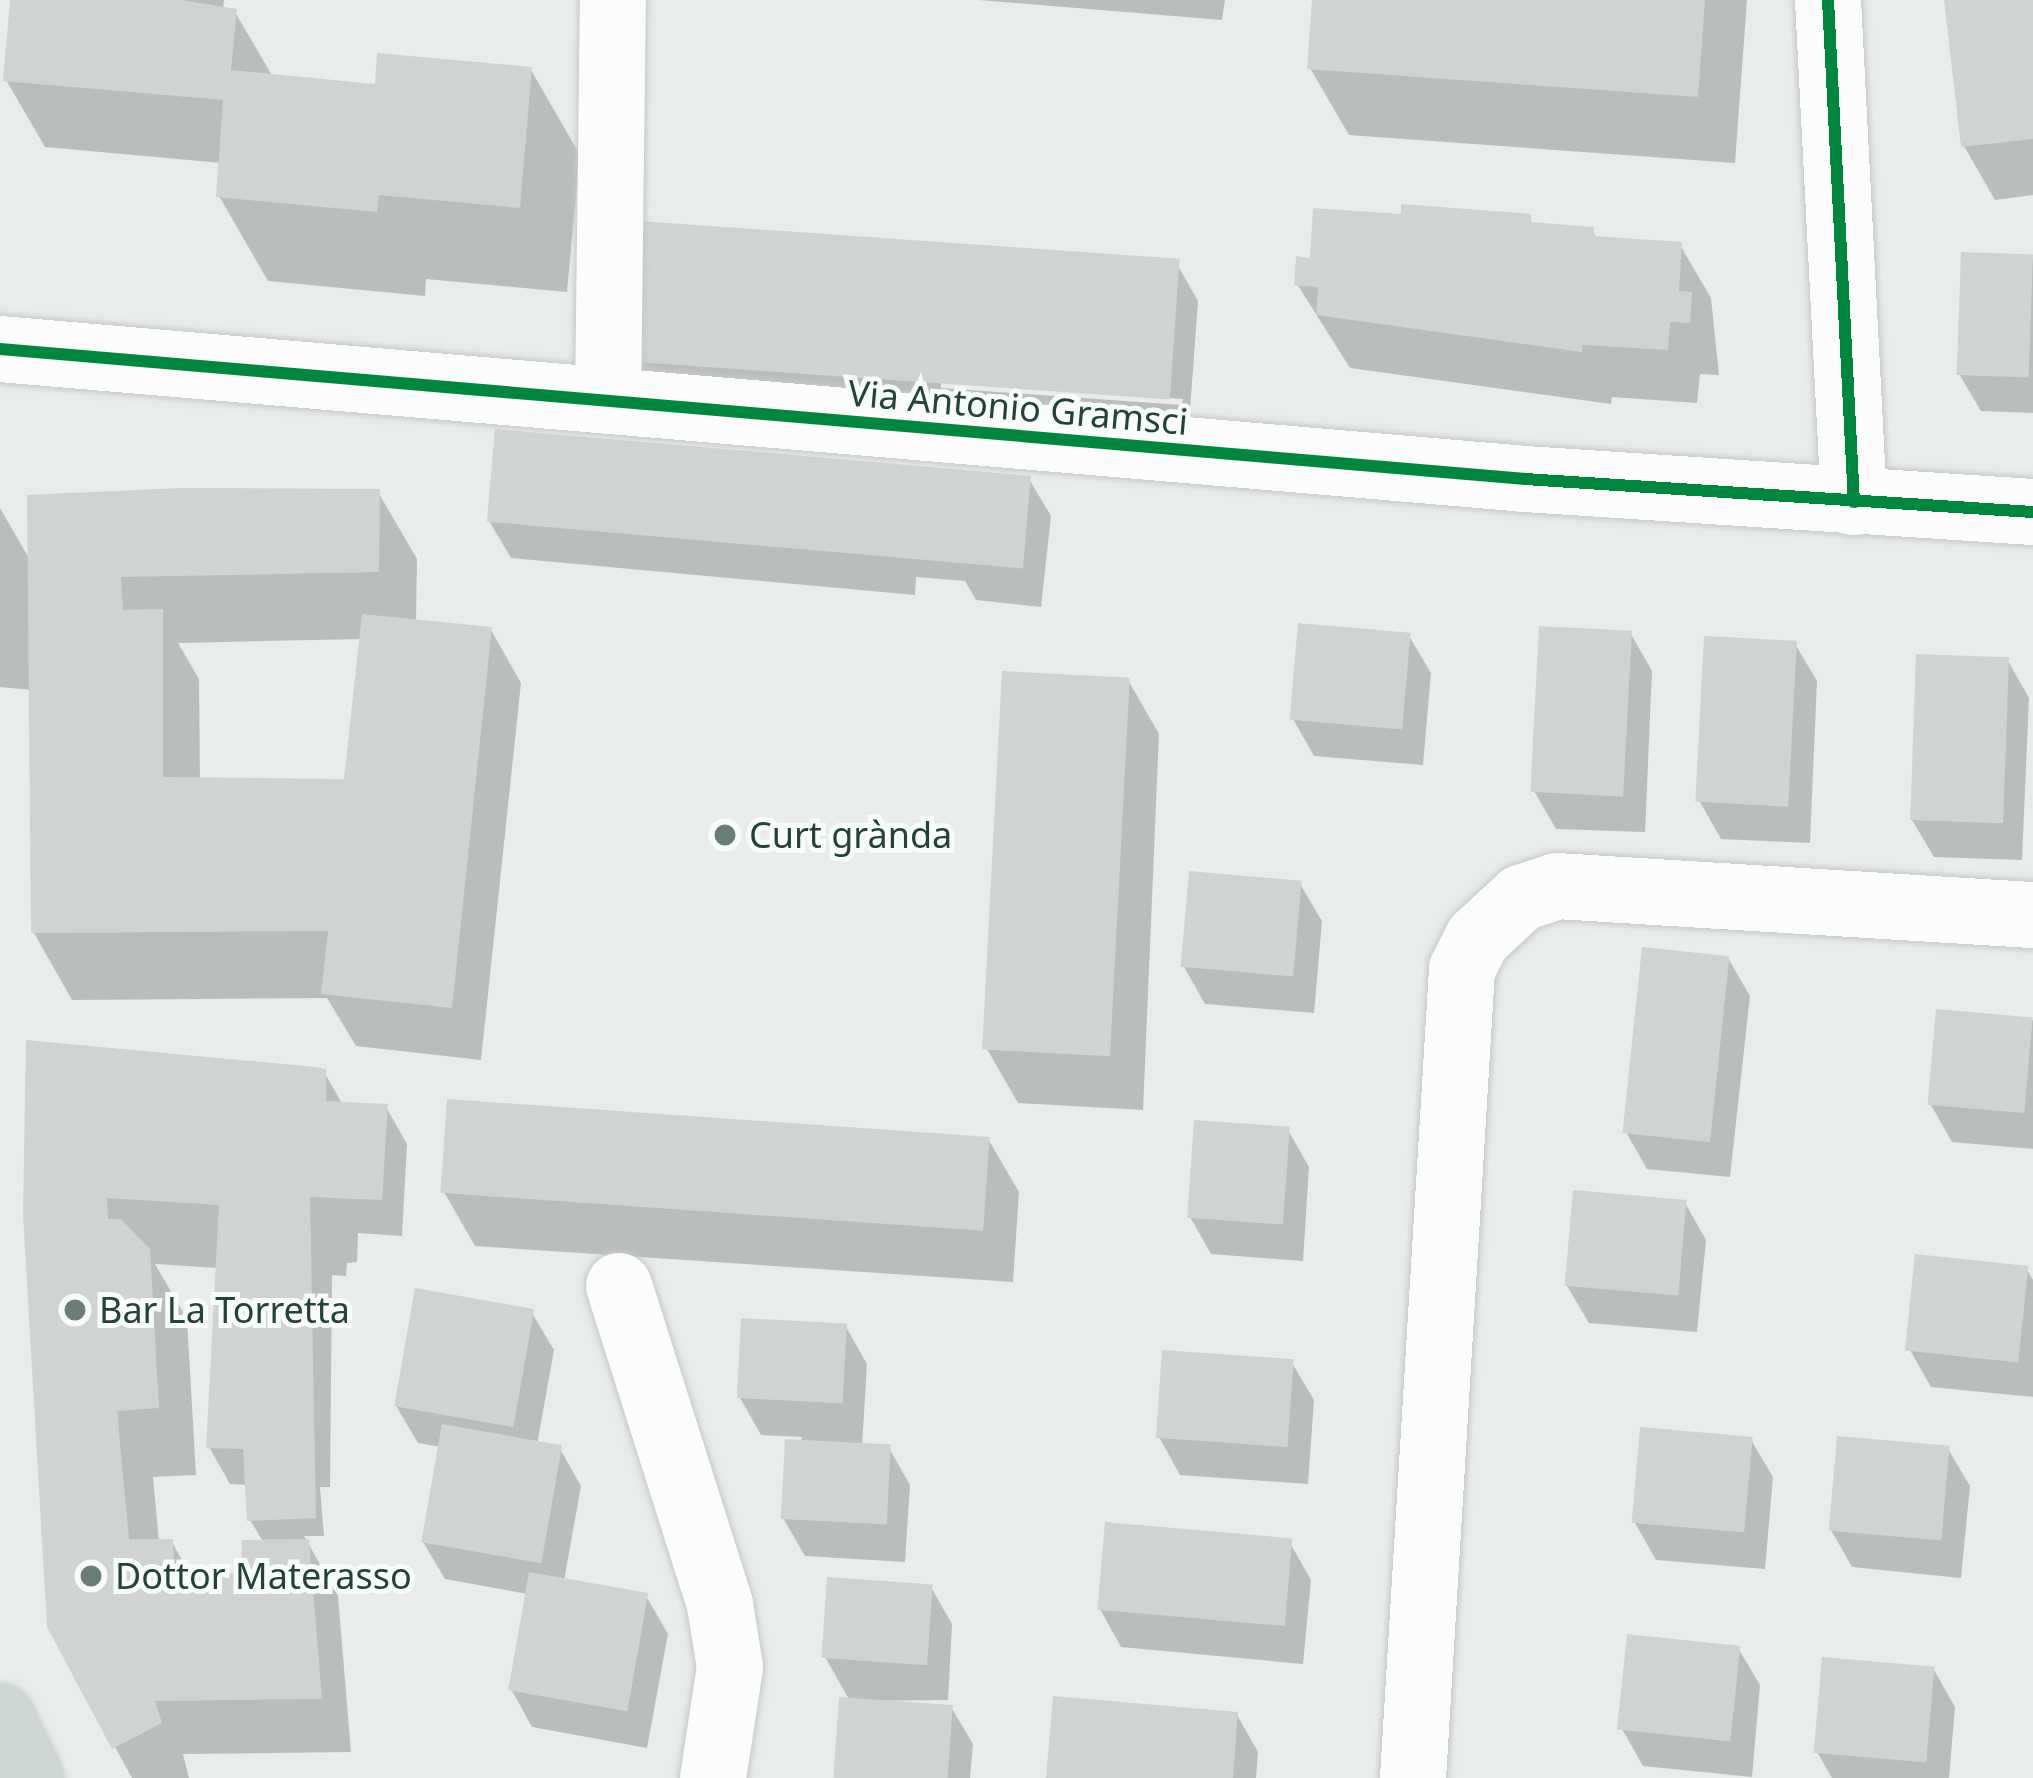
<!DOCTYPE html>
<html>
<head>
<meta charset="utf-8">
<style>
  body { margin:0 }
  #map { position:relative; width:2033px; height:1778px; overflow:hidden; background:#e8edeb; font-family:"Noto Sans",sans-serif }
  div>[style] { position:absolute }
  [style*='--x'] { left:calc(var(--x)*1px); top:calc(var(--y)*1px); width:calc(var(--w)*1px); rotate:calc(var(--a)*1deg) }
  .shadow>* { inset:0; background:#0003 }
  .building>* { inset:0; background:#cfd4d2; transform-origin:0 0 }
  .roads { filter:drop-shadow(0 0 3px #c5cac8) drop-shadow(0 0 3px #c5cac8) }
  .minor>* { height:66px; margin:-33px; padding:0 33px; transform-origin:33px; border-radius:33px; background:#fcfcfc }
  .major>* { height:66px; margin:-33px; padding:0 33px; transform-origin:33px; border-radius:33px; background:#cfd7d5 }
  .cycleway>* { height:12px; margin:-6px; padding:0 6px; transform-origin:6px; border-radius:6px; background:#00873e }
  .dots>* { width:33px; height:33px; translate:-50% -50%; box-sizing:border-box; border:6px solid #f7fbf9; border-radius:50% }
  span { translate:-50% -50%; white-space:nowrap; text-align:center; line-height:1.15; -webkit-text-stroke:10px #f7fbf9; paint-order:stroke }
  .street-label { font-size:36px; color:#24423a }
  .poi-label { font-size:36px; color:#24423a }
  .left { translate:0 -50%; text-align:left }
</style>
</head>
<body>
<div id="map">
  <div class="shadow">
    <div style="clip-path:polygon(13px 0,224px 0,223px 11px,235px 12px,273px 77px,377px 88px,531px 70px,580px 155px,567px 292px,426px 279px,425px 296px,268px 281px,219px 196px,222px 163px,45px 147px,6px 80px)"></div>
    <div style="clip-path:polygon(979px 0,1225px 0,1222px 20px)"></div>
    <div style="clip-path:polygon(1315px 0,1747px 0,1735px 163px,1349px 135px,1310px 68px)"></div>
    <div style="clip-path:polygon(1947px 0,2033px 0,2033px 195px,1995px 200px,1964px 146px)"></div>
    <div style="clip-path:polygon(1404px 217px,1529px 217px,1534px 226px,1592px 230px,1597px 239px,1680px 245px,1711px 298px,1719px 375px,1700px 374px,1697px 403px,1612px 397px,1611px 404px,1350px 368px,1297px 284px,1313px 261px)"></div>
    <div style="clip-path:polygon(2033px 258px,2033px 413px,1981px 411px,1959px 374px)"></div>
    <div style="clip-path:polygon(evenodd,1177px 264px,1198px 301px,1188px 437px,648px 398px,626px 361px,1177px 264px,941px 382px,1183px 399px,1182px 405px,941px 388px,941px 382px)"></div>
    <div style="clip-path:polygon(1029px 479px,1051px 516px,1041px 607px,976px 600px,965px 581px,916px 577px,915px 595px,511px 558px,489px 521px)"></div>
    <div style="clip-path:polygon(evenodd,378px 492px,417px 559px,416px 622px,491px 630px,521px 683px,481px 1060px,356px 1046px,327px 998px,72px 1000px,34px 933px,32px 690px,0 687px,0 508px,30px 560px,378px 492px,362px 639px,347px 782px,200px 780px,199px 679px,178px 643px,362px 639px)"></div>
    <div style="clip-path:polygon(1631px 634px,1652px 671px,1645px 832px,1556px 829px,1534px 791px)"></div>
    <div style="clip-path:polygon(1409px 636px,1431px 673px,1423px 765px,1314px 756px,1293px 719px)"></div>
    <div style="clip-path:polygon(1795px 644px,1817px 681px,1810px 843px,1721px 839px,1700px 802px)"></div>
    <div style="clip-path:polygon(2008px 661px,2029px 698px,2022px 860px,1934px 857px,1912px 820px)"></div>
    <div style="clip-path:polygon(1128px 680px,1159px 734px,1143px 1110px,1018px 1103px,987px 1049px)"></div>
    <div style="clip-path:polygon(1300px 884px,1322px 921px,1314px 1013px,1205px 1004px,1184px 967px)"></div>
    <div style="clip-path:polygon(1728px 958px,1750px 996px,1730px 1177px,1647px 1169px,1626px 1132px)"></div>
    <div style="clip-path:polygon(2033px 1020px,2033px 1149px,1952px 1142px,1931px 1105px)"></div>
    <div style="clip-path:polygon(evenodd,324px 1072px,343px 1105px,386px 1107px,407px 1144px,402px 1236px,358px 1233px,357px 1262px,347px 1263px,346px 1276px,332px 1275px,330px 1487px,320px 1487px,324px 1536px,304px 1536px,338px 1596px,351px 1752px,183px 1754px,189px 1778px,132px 1778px,115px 1747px,26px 1214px,324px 1072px,155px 1264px,218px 1268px,209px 1447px,230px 1484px,248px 1485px,250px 1520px,264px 1543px,244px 1576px,191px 1577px,172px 1542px,159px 1542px,153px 1477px,196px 1475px,187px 1319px,155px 1264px)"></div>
    <div style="clip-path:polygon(1288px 1130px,1309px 1167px,1303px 1261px,1211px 1254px,1190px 1217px)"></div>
    <div style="clip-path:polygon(988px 1139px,1019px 1192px,1013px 1282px,475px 1246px,444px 1192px)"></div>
    <div style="clip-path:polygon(1685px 1203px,1706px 1240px,1697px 1332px,1589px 1323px,1567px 1286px)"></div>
    <div style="clip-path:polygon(2026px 1268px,2033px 1280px,2033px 1397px,1931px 1387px,1910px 1350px)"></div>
    <div style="clip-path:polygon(532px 1313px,554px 1350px,537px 1445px,560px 1449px,581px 1486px,564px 1581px,646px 1596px,668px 1634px,647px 1748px,532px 1727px,511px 1689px,528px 1594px,445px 1579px,423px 1542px,441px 1447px,418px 1443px,396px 1406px)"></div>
    <div style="clip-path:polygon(846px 1327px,867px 1364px,862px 1447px,889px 1448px,910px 1485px,905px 1562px,805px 1556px,783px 1518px,802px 1437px,761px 1435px,740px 1398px)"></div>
    <div style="clip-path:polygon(1292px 1363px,1314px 1400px,1308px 1484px,1180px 1475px,1159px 1437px)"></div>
    <div style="clip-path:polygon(1751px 1440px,1773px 1477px,1765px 1569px,1656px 1560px,1635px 1523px)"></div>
    <div style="clip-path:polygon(1948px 1449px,1970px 1486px,1961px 1578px,1852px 1567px,1831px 1530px)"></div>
    <div style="clip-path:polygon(1290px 1543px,1311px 1580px,1303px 1664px,1121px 1647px,1100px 1609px)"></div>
    <div style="clip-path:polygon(931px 1587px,952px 1624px,948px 1700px,854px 1701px,951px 1707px,973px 1744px,970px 1778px,837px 1778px,850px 1701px,825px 1657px)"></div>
    <div style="clip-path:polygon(1738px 1648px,1760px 1685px,1752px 1777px,1643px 1766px,1622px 1729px)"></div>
    <div style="clip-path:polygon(1934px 1670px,1955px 1707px,1949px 1778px,1832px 1778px,1817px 1752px)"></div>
    <div style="clip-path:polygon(1237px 1715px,1258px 1752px,1256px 1778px,1049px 1778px)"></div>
  </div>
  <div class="building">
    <div style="clip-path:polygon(10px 0,181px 0,237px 9px,231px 70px,375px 84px,377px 53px,532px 67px,520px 208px,379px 195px,377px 212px,216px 197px,223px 100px,3px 81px)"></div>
    <div style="clip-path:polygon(1312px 0,1705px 0,1698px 97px,1307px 69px)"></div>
    <div style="clip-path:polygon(1944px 0,2033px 0,2033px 139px,1961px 147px)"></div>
    <div style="clip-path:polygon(1401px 204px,1531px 214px,1531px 222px,1594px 227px,1594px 236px,1682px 242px,1679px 291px,1692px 292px,1690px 323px,1670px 322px,1668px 350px,1582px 345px,1582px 352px,1316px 315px,1318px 287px,1294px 285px,1296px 256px,1310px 258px,1313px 208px,1401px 214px)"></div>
    <div style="left:625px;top:220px;width:556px;height:141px;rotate:4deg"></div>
    <div style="left:1961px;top:252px;width:72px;height:123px;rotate:2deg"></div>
    <div style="left:495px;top:429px;width:538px;height:93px;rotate:5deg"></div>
    <div style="clip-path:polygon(182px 488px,380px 489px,379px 572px,121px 577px,123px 610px,163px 609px,163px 777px,344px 779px,362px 614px,492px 627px,452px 1008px,321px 994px,328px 931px,31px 933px,27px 495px)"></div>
    <div style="left:1298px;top:623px;width:113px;height:97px;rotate:5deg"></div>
    <div style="left:1539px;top:626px;width:93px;height:166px;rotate:3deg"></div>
    <div style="left:1704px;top:636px;width:93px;height:166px;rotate:3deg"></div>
    <div style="left:1916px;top:654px;width:93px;height:166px;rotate:2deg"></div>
    <div style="left:1002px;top:671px;width:128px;height:379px;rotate:3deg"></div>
    <div style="left:1189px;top:871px;width:113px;height:96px;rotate:5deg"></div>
    <div style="left:1642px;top:947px;width:88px;height:187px;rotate:6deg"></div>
    <div style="left:1936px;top:1009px;width:97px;height:96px;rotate:5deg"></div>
    <div style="clip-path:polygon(26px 1040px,315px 1067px,326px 1069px,326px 1101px,388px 1104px,382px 1200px,310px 1197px,316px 1518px,247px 1521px,243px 1449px,206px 1448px,219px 1205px,107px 1198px,108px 1219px,121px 1219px,150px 1249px,159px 1408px,117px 1411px,129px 1539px,173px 1539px,174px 1574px,241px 1573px,242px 1540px,309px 1539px,322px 1699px,155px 1701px,162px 1723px,112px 1749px,47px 1627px,23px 1214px)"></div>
    <div style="left:447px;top:1099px;width:544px;height:94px;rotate:4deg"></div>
    <div style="left:1194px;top:1120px;width:96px;height:98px;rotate:4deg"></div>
    <div style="left:1573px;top:1190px;width:114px;height:96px;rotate:5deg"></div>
    <div style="left:1915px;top:1254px;width:114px;height:97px;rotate:6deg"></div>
    <div style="left:415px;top:1288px;width:121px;height:120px;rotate:10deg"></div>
    <div style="left:741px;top:1318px;width:106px;height:80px;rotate:3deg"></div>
    <div style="left:1162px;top:1350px;width:132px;height:88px;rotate:4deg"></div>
    <div style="left:442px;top:1424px;width:122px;height:120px;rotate:10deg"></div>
    <div style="left:1640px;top:1427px;width:113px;height:96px;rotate:5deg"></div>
    <div style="left:1837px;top:1436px;width:113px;height:95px;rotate:5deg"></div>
    <div style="left:785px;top:1439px;width:106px;height:80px;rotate:3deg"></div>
    <div style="left:1105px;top:1522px;width:188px;height:88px;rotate:5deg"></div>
    <div style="left:529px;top:1572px;width:121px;height:120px;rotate:10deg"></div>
    <div style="left:827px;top:1577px;width:106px;height:81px;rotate:4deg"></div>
    <div style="left:1627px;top:1634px;width:114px;height:96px;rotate:6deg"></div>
    <div style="left:1822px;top:1657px;width:113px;height:96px;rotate:5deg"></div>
    <div style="clip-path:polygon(1053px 1696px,1238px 1712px,1233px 1778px,1046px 1778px)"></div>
    <div style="left:839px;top:1697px;width:114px;height:81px;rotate:4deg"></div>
  </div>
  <div class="roads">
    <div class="minor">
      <div style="--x:1828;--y:0;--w:503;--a:87.04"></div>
      <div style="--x:0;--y:349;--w:1531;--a:4.87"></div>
      <div style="--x:1525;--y:479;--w:509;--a:3.72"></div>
      <div style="--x:608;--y:401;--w:401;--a:-89.3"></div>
      <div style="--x:619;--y:1286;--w:335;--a:72.4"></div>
      <div style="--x:720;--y:1605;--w:63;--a:80.8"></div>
      <div style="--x:730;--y:1667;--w:112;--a:98.7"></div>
      <div style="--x:1413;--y:1778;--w:810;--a:-86.53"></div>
      <div style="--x:1462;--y:969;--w:35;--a:-63"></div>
      <div style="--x:1478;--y:938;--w:59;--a:-42.9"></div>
      <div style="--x:1521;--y:898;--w:38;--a:-18"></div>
      <div style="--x:1557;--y:886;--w:477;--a:3.5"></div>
    </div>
    <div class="major">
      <div style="--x:0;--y:1718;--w:67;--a:64.2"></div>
    </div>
  </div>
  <div class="cycleway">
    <div style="--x:1828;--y:0;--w:503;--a:87.04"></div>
    <div style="--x:0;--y:349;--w:1531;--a:4.87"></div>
    <div style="--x:1525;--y:479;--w:509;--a:3.72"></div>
  </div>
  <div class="dots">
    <div style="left:725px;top:835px;background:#697e78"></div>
    <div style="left:75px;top:1310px;background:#697e78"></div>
    <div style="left:91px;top:1576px;background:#697e78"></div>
  </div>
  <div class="street-label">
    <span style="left:1018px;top:407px;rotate:5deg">Via Antonio Gramsci</span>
  </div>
  <div class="poi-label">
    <span class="left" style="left:749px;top:835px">Curt grànda</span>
    <span class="left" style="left:99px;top:1310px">Bar La Torretta</span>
    <span class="left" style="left:115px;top:1576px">Dottor Materasso</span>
  </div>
</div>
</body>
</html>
